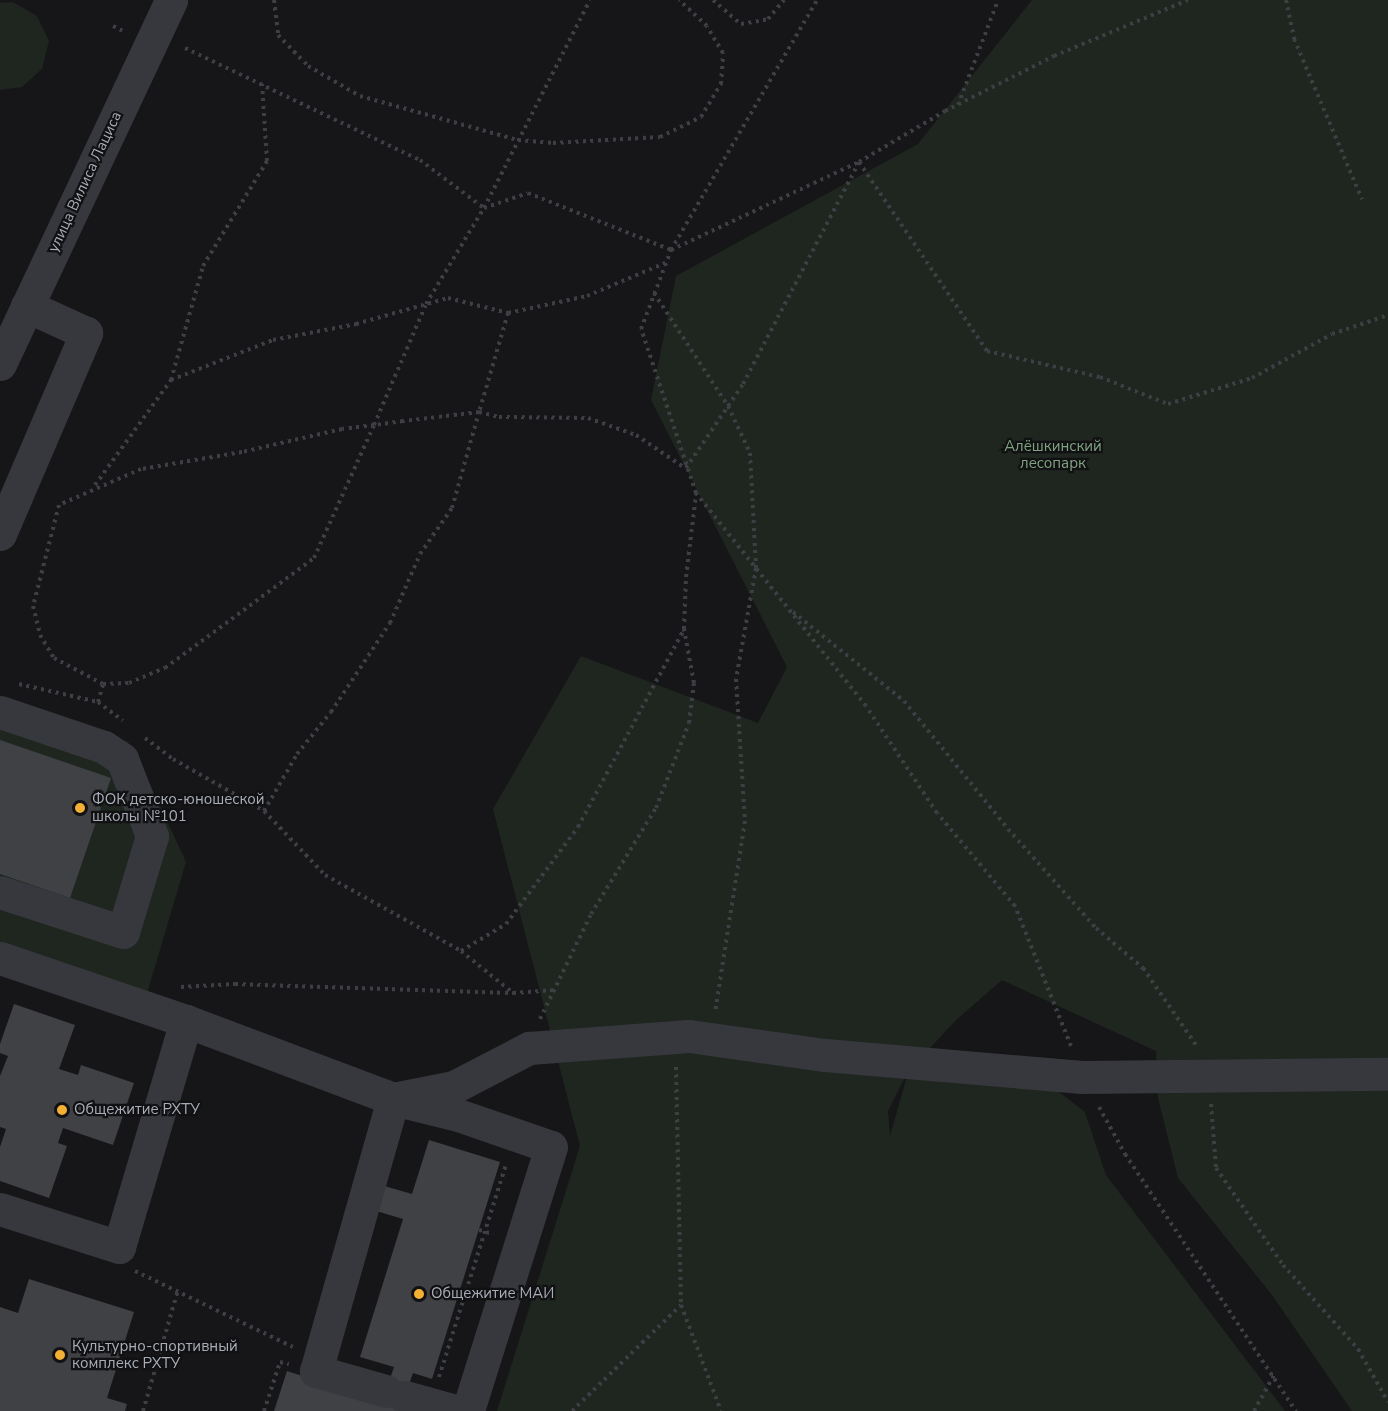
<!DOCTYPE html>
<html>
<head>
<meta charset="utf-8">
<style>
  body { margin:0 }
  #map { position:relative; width:1388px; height:1411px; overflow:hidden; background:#161618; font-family:"Nunito Sans",sans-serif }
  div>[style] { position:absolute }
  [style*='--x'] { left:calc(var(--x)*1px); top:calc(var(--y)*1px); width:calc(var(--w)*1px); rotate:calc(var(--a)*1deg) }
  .green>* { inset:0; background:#1e261f }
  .building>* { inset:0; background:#404145 }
  .path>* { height:4px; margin-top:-2px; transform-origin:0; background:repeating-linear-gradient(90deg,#3d3f44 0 3px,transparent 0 7.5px) }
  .minor>* { height:33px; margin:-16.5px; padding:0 16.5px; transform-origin:16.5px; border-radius:16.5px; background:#37383d }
  .dots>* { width:16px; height:16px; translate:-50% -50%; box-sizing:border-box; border:3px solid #111113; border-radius:50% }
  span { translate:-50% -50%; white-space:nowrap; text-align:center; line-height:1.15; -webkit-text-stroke:4.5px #111113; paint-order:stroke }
  .street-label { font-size:15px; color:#a8adb8 }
  .park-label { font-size:15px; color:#7fa381 }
  .poi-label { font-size:15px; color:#a8adb8 }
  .left { translate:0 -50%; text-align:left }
</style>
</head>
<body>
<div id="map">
  <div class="green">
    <div style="clip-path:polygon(evenodd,1032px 0,1388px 0,1388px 1411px,1352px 1411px,1272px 1295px,1178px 1178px,1158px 1098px,1156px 1051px,1002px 980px,955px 1021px,909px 1071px,1046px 1082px,1085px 1112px,1106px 1175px,1285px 1411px,497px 1411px,580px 1146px,493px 809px,581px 656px,758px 723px,787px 667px,651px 400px,676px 276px,918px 144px,1032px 0,906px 1075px,907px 1076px,890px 1136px,888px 1111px,906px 1075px)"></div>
    <div style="clip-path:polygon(13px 2px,37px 16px,49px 41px,42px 69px,22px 87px,0 90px,0 3px)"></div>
    <div style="clip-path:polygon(0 697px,128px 742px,144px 771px,186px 862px,146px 997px,0 943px)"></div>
  </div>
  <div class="building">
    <div style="clip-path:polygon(0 740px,111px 778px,70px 898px,0 874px)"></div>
    <div style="clip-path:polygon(14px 1004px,75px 1025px,59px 1069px,78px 1075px,81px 1065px,134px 1083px,113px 1145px,63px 1128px,58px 1143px,67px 1146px,49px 1198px,0 1181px,0 1147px,6px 1129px,0 1127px,0 1076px,8px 1056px,0 1053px,0 1044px)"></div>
    <div style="clip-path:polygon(429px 1140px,500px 1162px,432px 1379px,413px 1373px,401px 1408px,408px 1411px,274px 1411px,287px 1371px,382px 1402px,394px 1367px,360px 1357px,403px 1219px,373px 1210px,381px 1185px,412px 1194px)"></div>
    <div style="clip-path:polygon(29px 1279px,134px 1312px,107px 1398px,127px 1404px,125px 1411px,0 1411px,0 1307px,18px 1313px)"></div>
  </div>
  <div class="path">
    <div style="--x:274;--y:0;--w:35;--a:83"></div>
    <div style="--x:278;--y:35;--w:43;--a:45.9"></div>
    <div style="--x:308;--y:66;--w:60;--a:30"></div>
    <div style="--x:360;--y:96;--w:164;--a:15.6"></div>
    <div style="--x:518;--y:140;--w:35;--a:5"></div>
    <div style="--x:553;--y:143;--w:107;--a:-3.2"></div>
    <div style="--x:660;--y:137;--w:46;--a:-26"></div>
    <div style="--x:701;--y:117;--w:39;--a:-59"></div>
    <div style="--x:721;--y:84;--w:31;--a:-86"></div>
    <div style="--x:723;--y:53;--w:31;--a:-121"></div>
    <div style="--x:707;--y:26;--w:38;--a:-137"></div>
    <div style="--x:713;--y:0;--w:37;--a:41"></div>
    <div style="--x:741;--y:24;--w:27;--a:-10"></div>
    <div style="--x:768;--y:19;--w:25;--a:-50"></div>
    <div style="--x:1286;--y:0;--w:40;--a:78"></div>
    <div style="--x:1294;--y:39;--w:174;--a:67"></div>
    <div style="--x:113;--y:26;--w:11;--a:27"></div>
    <div style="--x:185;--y:48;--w:260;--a:25.5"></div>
    <div style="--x:420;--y:160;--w:80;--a:36.9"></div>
    <div style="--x:484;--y:208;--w:46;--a:-18.8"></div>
    <div style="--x:528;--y:193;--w:154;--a:21.7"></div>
    <div style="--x:671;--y:250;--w:290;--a:-59.7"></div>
    <div style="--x:958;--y:105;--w:112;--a:-69.1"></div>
    <div style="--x:654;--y:293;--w:135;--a:56.8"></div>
    <div style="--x:728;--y:406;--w:52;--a:64.9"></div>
    <div style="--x:750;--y:453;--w:115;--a:87"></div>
    <div style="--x:756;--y:568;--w:113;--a:100.2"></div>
    <div style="--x:736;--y:679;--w:142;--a:86.4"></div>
    <div style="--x:745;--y:821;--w:193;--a:98.9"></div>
    <div style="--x:508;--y:313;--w:103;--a:106.3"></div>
    <div style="--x:479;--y:412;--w:77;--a:173.2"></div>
    <div style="--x:403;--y:421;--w:29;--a:172"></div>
    <div style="--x:374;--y:425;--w:32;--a:173"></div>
    <div style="--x:342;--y:429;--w:103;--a:167"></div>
    <div style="--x:242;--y:452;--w:102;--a:170.4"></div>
    <div style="--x:141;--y:469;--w:90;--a:156.3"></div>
    <div style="--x:59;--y:505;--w:104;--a:104.4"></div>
    <div style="--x:33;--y:606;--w:30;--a:76"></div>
    <div style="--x:40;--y:635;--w:27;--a:59"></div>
    <div style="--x:54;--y:658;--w:55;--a:28"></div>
    <div style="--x:103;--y:684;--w:26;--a:-2"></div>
    <div style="--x:129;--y:683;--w:39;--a:-23"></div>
    <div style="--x:165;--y:668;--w:185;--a:-36.4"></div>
    <div style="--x:314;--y:558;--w:146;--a:-65.7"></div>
    <div style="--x:374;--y:425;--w:132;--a:-66.7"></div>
    <div style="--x:426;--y:304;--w:112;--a:-58.9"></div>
    <div style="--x:484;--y:208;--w:233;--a:-63"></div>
    <div style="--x:171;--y:380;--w:110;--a:-21.4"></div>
    <div style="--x:273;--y:340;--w:85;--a:-10.9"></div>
    <div style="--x:356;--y:324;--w:96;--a:-15.8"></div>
    <div style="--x:448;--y:298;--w:62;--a:14"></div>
    <div style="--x:508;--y:313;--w:81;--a:-12.1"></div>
    <div style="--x:587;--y:296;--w:85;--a:-22.9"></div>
    <div style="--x:686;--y:468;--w:102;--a:-55.8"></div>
    <div style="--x:743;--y:384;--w:250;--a:-62.4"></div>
    <div style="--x:859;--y:162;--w:228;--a:55.9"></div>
    <div style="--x:987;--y:351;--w:116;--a:13"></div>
    <div style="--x:1100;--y:377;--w:73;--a:21.7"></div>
    <div style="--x:1168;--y:404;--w:88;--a:-17.2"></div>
    <div style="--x:1252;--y:378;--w:91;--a:-28.8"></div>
    <div style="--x:1332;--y:334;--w:59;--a:-18.7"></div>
    <div style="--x:95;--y:485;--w:130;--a:-54.1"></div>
    <div style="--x:171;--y:380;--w:118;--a:-74.3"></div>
    <div style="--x:203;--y:266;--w:123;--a:-58.6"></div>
    <div style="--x:267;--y:161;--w:77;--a:-93.7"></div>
    <div style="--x:793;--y:612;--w:142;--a:38.7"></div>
    <div style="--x:904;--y:701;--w:165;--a:50.9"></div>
    <div style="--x:1008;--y:829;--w:132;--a:48.4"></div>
    <div style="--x:1096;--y:928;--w:62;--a:40.4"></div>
    <div style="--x:1143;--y:968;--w:97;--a:55.5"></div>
    <div style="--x:19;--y:684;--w:81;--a:12.8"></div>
    <div style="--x:98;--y:702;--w:31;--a:37"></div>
    <div style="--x:98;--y:702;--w:19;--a:-74"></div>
    <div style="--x:145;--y:738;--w:35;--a:37"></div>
    <div style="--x:173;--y:759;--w:105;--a:29.7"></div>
    <div style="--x:264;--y:811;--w:88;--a:46.4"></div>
    <div style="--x:325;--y:875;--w:156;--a:29.2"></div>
    <div style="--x:461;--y:951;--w:67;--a:38.9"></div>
    <div style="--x:264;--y:811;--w:66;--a:-59.9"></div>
    <div style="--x:297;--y:754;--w:54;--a:-51"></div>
    <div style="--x:331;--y:712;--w:107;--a:-56.5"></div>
    <div style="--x:390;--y:623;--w:75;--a:-66.5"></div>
    <div style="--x:420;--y:554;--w:56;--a:-55.2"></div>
    <div style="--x:452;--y:508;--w:100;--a:-74.3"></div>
    <div style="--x:479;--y:412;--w:21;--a:14"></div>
    <div style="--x:499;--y:417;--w:89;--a:0.6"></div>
    <div style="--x:588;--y:418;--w:51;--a:19.5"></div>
    <div style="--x:636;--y:435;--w:59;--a:34"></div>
    <div style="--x:461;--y:951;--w:52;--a:-31"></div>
    <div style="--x:506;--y:924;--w:121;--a:-53.4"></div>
    <div style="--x:578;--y:827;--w:225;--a:-61.8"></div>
    <div style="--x:181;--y:987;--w:54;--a:-3.2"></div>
    <div style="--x:235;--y:984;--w:278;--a:1.9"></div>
    <div style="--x:513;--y:993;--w:42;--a:-4.1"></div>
    <div style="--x:540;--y:1019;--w:117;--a:-64.1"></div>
    <div style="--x:591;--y:914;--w:124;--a:-58.5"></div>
    <div style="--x:656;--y:808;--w:91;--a:-68.8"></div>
    <div style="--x:689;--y:723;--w:40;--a:-82.9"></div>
    <div style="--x:694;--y:683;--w:55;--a:-100.5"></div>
    <div style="--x:684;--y:629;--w:52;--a:-87.8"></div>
    <div style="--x:686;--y:577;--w:84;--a:-83.1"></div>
    <div style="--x:1071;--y:1046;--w:151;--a:-111.8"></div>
    <div style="--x:1015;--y:906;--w:121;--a:-130"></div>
    <div style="--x:937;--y:813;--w:128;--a:-123.6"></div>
    <div style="--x:866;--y:706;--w:273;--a:-128.6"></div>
    <div style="--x:696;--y:493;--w:173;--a:-108.5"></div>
    <div style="--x:641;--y:329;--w:85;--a:-69.2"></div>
    <div style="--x:671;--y:250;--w:208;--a:-25.1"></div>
    <div style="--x:859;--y:162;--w:100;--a:-30.7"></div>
    <div style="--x:945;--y:111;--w:122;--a:-26.8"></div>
    <div style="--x:1054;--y:56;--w:145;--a:-22.7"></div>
    <div style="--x:676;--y:1067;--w:238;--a:88.8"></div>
    <div style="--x:681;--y:1305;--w:113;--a:69.3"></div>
    <div style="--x:1211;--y:1104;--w:64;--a:85.5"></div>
    <div style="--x:1216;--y:1168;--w:118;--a:55.4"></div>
    <div style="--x:1283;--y:1265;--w:113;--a:48.2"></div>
    <div style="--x:1358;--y:1349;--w:61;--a:60.5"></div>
    <div style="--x:1099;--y:1107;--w:54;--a:61"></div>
    <div style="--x:1125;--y:1154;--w:309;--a:56.4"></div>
    <div style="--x:479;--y:1230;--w:15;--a:16"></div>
    <div style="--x:135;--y:1271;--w:175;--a:25.7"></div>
    <div style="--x:439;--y:1377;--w:223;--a:-72.5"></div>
    <div style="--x:143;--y:1411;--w:126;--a:-73.9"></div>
    <div style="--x:264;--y:1411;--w:52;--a:-71.9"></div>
    <div style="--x:280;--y:1362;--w:9;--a:13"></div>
    <div style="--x:572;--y:1411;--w:152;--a:-44.2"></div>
    <div style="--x:1254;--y:1411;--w:41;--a:-60.9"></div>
  </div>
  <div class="minor">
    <div style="--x:0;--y:364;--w:402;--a:-64.8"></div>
    <div style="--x:0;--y:534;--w:219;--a:-66.8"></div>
    <div style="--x:86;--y:333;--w:65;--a:-155.4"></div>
    <div style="--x:0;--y:712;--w:110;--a:18.6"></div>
    <div style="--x:104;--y:747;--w:22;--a:34"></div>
    <div style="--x:122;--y:759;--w:83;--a:68.7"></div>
    <div style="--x:152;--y:836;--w:100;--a:106.8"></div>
    <div style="--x:123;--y:932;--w:129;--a:-162"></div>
    <div style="--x:0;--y:958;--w:196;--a:18.7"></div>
    <div style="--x:186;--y:1021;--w:221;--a:20.6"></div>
    <div style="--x:393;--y:1099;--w:67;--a:13.8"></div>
    <div style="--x:458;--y:1115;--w:98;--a:19"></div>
    <div style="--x:551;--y:1147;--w:277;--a:107.5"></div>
    <div style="--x:0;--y:1209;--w:125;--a:17.7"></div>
    <div style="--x:119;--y:1247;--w:236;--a:-73.5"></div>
    <div style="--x:386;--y:1391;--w:73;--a:-164.1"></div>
    <div style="--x:316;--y:1371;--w:283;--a:-74.2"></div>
    <div style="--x:393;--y:1099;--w:62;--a:-11.1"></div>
    <div style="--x:454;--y:1087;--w:85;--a:-27.5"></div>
    <div style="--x:529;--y:1048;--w:160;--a:-4.3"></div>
    <div style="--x:689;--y:1036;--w:137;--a:8"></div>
    <div style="--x:825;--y:1055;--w:258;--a:4.9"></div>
    <div style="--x:1082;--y:1077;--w:306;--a:-0.6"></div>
    <div style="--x:405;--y:1397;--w:52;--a:15.6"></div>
  </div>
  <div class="dots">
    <div style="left:80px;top:808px;background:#f2b134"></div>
    <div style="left:62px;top:1110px;background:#f2b134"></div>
    <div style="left:419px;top:1294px;background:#f2b134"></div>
    <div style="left:60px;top:1355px;background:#f2b134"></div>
  </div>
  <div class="street-label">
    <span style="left:85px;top:182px;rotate:-65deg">улица Вилиса Лациса</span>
  </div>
  <div class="park-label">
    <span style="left:1053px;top:455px">Алёшкинский<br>лесопарк</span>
  </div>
  <div class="poi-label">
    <span class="left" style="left:92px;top:808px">ФОК детско-юношеской<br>школы №101</span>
    <span class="left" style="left:74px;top:1110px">Общежитие РХТУ</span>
    <span class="left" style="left:431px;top:1294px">Общежитие МАИ</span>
    <span class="left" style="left:72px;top:1355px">Культурно-спортивный<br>комплекс РХТУ</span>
  </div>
</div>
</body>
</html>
